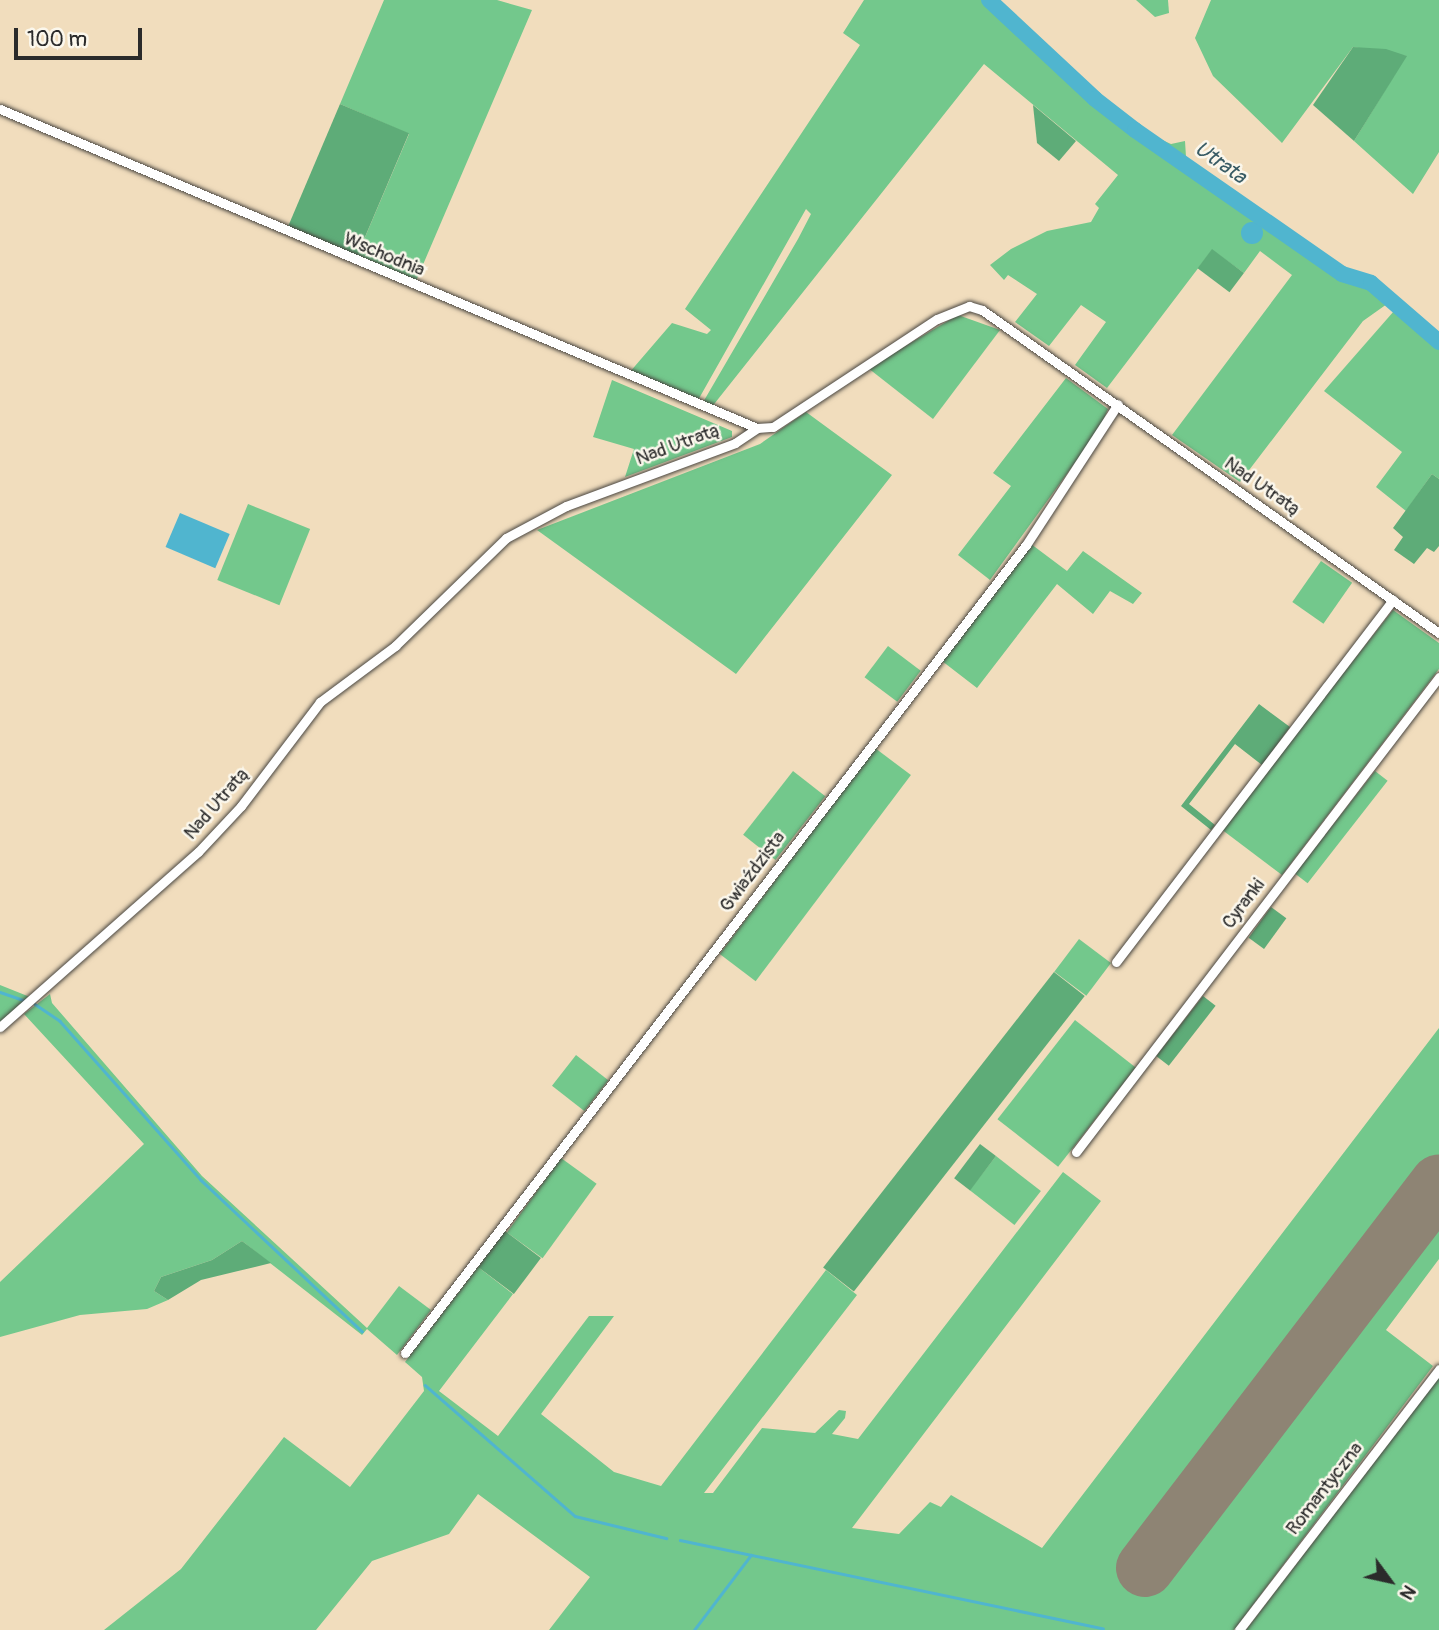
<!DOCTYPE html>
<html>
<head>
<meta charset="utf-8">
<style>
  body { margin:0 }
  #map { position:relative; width:1439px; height:1630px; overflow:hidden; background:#f1ddbd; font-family:Pangolin,sans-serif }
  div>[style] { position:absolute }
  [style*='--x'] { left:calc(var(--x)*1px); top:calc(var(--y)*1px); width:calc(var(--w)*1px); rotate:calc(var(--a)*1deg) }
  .green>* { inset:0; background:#73c88c; transform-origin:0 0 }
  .forest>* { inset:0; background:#5eac78; transform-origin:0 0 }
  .water>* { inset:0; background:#50b5cf; transform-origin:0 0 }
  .round { border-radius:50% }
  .stream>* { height:2.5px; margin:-1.25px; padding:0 1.25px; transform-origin:1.25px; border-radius:1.25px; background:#50b5cf }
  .river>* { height:16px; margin:-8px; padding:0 8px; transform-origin:8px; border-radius:8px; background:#50b5cf }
  .runway>* { height:58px; margin:-29px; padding:0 29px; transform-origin:29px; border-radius:29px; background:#8e8474 }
  .roads { filter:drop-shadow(0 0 2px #494641) drop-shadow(0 0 2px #494641) }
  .minor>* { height:9px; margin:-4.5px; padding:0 4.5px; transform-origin:4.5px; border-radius:4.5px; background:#fff }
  span { translate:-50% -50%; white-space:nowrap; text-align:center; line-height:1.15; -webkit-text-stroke:5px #fbf7ec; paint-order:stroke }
  .street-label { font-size:19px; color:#2b2b2b }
  .water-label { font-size:21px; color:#385b64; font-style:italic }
  .north { position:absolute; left:1355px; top:1546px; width:70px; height:70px; -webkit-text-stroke:5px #fbf7ec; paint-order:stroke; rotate:123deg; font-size:19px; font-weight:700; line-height:28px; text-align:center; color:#2b2b2b }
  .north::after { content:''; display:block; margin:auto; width:24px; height:32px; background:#2b2b2b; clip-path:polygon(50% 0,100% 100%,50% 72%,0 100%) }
  .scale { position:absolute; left:14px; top:28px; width:128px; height:32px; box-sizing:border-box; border:4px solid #2b2b2b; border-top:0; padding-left:9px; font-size:21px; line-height:24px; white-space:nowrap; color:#2b2b2b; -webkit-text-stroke:5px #fbf7ec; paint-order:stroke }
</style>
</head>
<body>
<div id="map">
  <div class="green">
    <div style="clip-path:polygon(384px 0,497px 0,532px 10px,416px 281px,357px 256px,409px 134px,340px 104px)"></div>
    <div style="clip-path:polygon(864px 0,994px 0,1097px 95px,1153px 136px,1171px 144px,1185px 141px,1186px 157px,1338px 266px,1368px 276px,1439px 336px,1439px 479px,1432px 474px,1406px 511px,1376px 487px,1402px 452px,1324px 391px,1394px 311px,1387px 304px,1363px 321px,1240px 482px,1172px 435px,1292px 275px,1260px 251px,1244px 273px,1212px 250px,1107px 388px,1075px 365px,1106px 322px,1081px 305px,1049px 346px,1015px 322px,1037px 294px,1008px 275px,1004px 280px,990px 265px,1011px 249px,1047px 231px,1091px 222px,1099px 208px,1095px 204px,1118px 175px,984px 64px,711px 408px,702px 404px,798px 239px,811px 214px,806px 209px,697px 402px,629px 373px,672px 323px,707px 334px,711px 330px,685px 309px,860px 45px,843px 33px)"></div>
    <div style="clip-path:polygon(1136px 0,1168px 0,1169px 13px,1155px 17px)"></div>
    <div style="clip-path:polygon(1211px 0,1439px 0,1439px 152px,1413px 194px,1354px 141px,1406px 56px,1353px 47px,1282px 143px,1213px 76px,1195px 38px)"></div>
    <div style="clip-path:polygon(958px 315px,1000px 330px,933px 419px,868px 368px)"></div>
    <div style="clip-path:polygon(1066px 378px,1108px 409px,1100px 428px,990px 580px,958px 555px,1011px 486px,993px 473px)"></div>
    <div style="clip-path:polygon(612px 380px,732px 431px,732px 437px,625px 477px,634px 449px,593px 437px)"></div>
    <div style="clip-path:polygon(806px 412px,892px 475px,736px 674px,537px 530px,760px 444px)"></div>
    <div style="left:248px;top:504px;width:67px;height:82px;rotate:22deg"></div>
    <div style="clip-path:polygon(1031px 544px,1067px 571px,1083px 551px,1142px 593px,1133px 604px,1110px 591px,1093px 614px,1057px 584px,977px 688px,942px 661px)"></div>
    <div style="left:1321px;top:561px;width:38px;height:50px;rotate:35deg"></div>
    <div style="clip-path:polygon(1393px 610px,1439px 643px,1439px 669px,1282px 875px,1221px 829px)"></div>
    <div style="left:888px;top:646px;width:41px;height:39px;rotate:37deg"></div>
    <div style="left:875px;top:748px;width:45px;height:258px;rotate:37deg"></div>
    <div style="left:793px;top:771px;width:41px;height:81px;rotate:38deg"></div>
    <div style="left:1375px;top:771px;width:16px;height:130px;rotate:38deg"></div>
    <div style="left:1079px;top:939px;width:40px;height:41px;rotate:37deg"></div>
    <div style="clip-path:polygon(0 985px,30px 997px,0 1022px)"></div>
    <div style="clip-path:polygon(50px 994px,52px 1003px,202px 1176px,367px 1328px,399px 1286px,431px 1310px,397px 1355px,367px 1329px,362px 1335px,242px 1241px,212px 1260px,161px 1277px,154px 1291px,168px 1300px,147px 1309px,80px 1315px,0 1337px,0 1282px,144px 1144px,24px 1014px)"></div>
    <div style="left:1075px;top:1020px;width:77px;height:126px;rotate:38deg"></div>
    <div style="clip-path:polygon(1439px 1028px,1439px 1259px,1386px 1330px,1433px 1366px,1234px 1630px,549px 1630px,590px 1577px,478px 1494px,449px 1534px,372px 1561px,316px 1630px,104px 1630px,181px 1569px,284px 1437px,350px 1487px,424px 1391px,422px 1377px,405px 1362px,478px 1267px,513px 1294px,439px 1391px,498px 1436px,589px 1316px,614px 1316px,541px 1414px,614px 1472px,661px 1486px,826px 1270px,857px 1295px,704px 1493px,713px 1493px,762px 1428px,815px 1433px,839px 1410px,846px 1411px,845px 1418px,832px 1434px,858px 1439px,1063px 1172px,1101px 1201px,852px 1528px,899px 1534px,930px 1502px,941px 1507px,951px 1495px,1042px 1548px)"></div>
    <div style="left:576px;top:1055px;width:41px;height:39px;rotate:38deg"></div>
    <div style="left:996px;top:1156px;width:57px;height:43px;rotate:38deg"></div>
    <div style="left:561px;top:1158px;width:44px;height:92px;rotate:36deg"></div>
    <div style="clip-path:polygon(1439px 1377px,1439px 1630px,1246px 1630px)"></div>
  </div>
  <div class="forest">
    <div style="clip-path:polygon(1353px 47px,1386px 49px,1407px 56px,1354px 141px,1313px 105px)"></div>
    <div style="left:340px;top:104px;width:75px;height:133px;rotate:23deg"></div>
    <div style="clip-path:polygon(1033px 105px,1076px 141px,1059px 161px,1037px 143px)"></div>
    <div style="left:1212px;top:249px;width:40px;height:24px;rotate:37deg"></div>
    <div style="clip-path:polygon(1432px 474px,1439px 479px,1439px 546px,1434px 552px,1427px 548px,1414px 564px,1394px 550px,1403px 537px,1393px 528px)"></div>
    <div style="clip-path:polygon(1259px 704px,1290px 727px,1262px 765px,1235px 744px,1189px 804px,1215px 825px,1211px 830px,1181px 806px)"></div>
    <div style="left:1271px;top:907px;width:19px;height:38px;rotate:36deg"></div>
    <div style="left:1054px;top:972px;width:39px;height:375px;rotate:38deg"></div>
    <div style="left:1203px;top:996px;width:16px;height:76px;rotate:38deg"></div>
    <div style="left:980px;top:1144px;width:20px;height:43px;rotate:37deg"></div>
    <div style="left:505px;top:1231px;width:45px;height:45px;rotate:37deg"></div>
    <div style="clip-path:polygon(242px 1241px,271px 1263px,201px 1280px,168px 1300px,154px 1291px,161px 1277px,212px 1260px)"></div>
  </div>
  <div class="water">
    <div class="round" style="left:1241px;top:222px;width:22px;height:22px"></div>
    <div style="left:180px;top:513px;width:54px;height:37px;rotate:23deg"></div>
  </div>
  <div class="stream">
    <div style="--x:0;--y:992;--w:28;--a:19"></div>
    <div style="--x:35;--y:1004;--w:30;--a:34"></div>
    <div style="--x:60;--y:1021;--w:213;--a:48.4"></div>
    <div style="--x:201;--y:1180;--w:221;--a:43.2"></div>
    <div style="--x:425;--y:1385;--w:199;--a:41.1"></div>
    <div style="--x:575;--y:1516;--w:94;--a:13.6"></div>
    <div style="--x:680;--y:1540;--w:432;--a:11.8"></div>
    <div style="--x:694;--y:1630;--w:94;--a:-52.8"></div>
  </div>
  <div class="river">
    <div style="--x:989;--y:0;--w:145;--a:43"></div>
    <div style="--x:1095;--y:99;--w:51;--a:37.8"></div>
    <div style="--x:1135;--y:130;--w:252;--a:34.8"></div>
    <div style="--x:1342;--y:274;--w:30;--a:17"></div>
    <div style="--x:1371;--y:283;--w:90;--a:40.9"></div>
  </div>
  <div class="runway">
    <div style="--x:1145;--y:1568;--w:484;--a:-52.6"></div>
  </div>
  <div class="roads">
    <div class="minor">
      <div style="--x:0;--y:109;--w:821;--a:22.85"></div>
      <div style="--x:1116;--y:962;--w:456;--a:-52.6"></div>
      <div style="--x:0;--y:1027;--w:264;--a:-41.5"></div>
      <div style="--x:198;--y:852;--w:63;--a:-46.9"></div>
      <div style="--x:241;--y:806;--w:131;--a:-52.8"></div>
      <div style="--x:320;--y:702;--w:94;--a:-36.7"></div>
      <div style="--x:395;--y:646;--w:155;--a:-44.2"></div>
      <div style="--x:506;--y:538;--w:68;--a:-28.1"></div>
      <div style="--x:566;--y:506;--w:180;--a:-20.4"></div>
      <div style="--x:735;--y:443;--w:27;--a:-34"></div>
      <div style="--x:757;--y:428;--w:16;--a:-4"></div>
      <div style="--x:773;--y:427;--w:196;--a:-33.4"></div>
      <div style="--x:937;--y:319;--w:35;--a:-22"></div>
      <div style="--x:969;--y:306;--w:14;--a:17"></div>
      <div style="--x:982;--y:310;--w:560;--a:35.25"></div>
      <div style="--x:1076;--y:1152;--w:598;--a:-52.61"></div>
      <div style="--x:405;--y:1353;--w:1019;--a:-52.46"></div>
      <div style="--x:1026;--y:545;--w:168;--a:-56.9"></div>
      <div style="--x:1239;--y:1630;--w:329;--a:-52.5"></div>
    </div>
  </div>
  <div class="street-label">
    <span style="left:384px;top:255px;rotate:23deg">Wschodnia</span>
    <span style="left:678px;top:445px;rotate:-20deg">Nad Utratą</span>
    <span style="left:1262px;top:487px;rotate:35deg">Nad Utratą</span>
    <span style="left:217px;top:804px;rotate:-49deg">Nad Utratą</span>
    <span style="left:753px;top:872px;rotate:-53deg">Gwiaździsta</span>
    <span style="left:1244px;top:904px;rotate:-53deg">Cyranki</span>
    <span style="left:1325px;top:1489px;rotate:-52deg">Romantyczna</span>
  </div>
  <div class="water-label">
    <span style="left:1220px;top:163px;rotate:35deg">Utrata</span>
  </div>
  <div class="north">N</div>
  <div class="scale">100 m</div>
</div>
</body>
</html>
